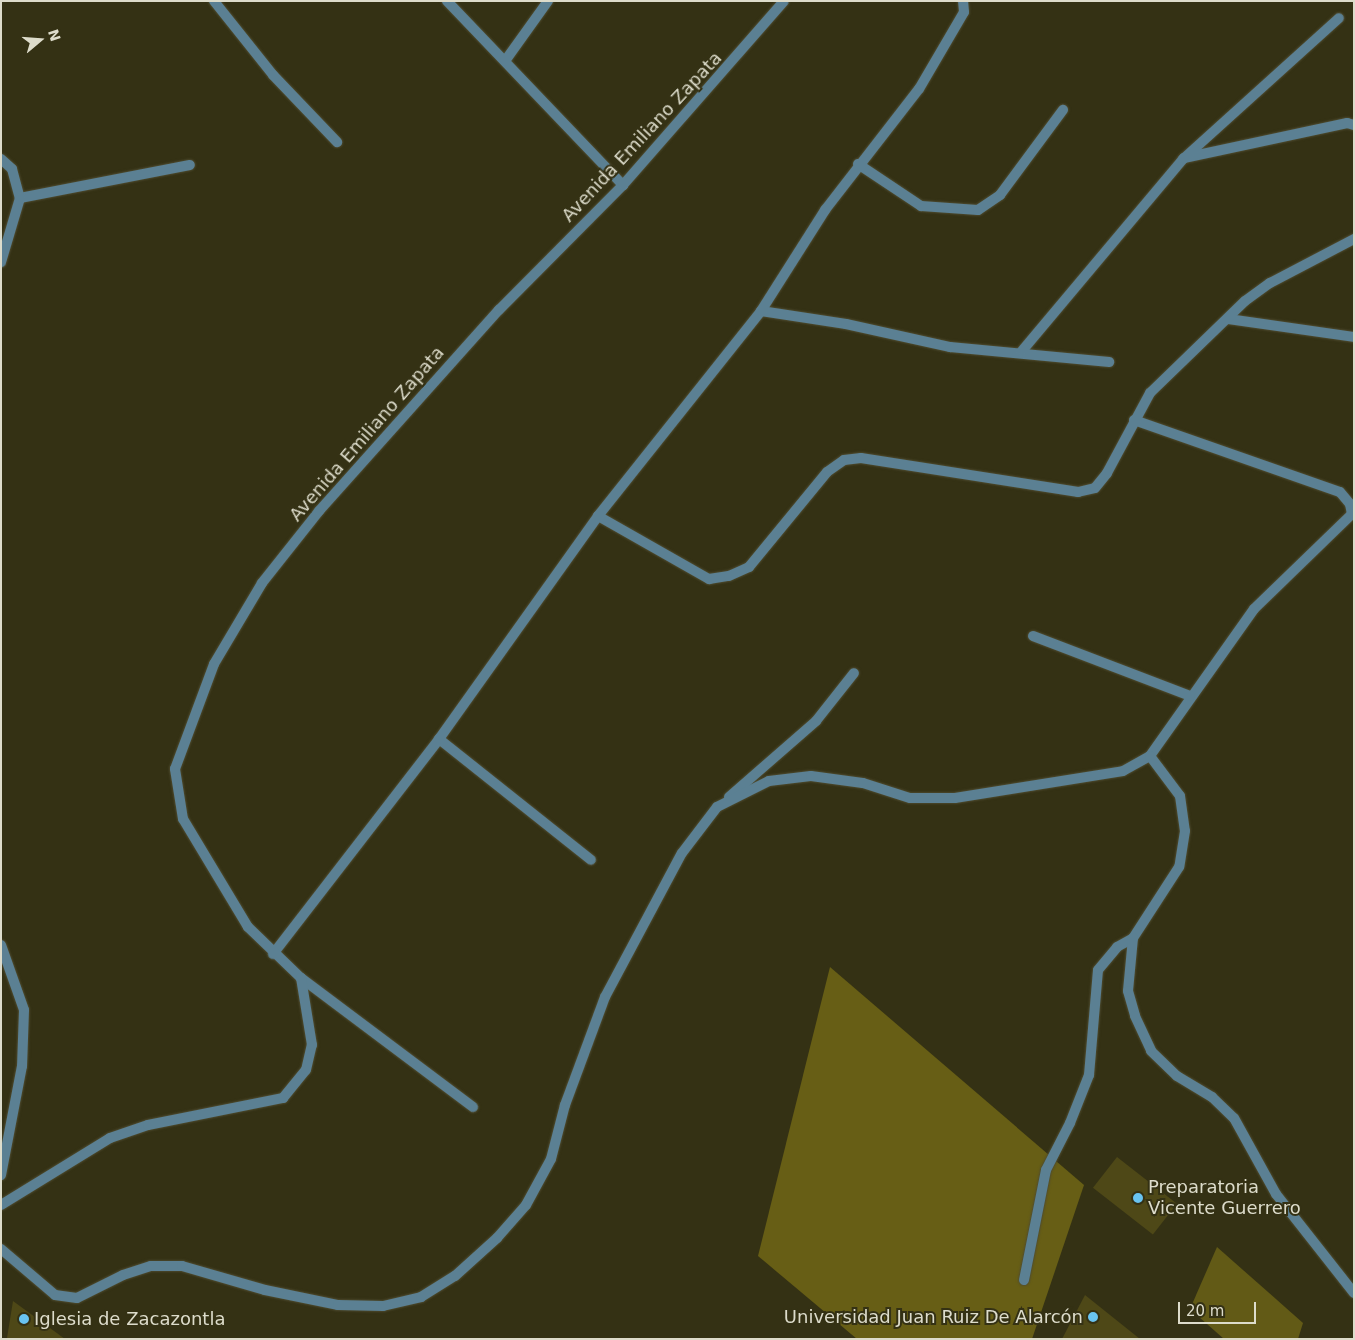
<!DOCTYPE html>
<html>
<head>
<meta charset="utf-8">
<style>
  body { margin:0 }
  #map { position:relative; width:1355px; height:1340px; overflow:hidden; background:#343114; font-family:"DejaVu Sans",sans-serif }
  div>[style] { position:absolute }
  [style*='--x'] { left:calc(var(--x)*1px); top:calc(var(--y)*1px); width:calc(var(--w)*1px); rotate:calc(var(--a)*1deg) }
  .green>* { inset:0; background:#625a16 }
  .forest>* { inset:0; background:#675e15 }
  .building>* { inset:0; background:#4e4817; transform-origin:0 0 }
  .roads { filter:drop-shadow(0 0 1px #4f4c31) drop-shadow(0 0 1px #4f4c31) }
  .service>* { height:10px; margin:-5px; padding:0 5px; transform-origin:5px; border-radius:5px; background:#5b8093 }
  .minor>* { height:10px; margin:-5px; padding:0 5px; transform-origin:5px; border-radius:5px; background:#5b8093 }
  .dots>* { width:14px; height:14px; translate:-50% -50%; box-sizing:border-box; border:2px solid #343114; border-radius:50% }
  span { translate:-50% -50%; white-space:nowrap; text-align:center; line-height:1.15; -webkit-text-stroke:4px #343114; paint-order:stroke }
  .street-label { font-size:18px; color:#dddccb }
  .poi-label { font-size:18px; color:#dddccb }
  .left { translate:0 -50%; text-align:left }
  .right { translate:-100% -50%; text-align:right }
  .frame { position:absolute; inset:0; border:2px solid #dddccb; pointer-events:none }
  .north { position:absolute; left:15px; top:15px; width:50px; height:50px; -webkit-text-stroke:4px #343114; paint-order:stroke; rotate:72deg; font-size:14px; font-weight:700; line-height:20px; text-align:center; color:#dddccb }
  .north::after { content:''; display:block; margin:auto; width:18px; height:22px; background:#dddccb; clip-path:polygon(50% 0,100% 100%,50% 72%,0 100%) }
  .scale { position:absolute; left:1178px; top:1302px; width:78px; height:22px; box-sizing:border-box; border:2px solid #dddccb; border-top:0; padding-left:6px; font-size:15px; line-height:18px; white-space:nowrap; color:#dddccb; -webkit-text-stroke:4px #343114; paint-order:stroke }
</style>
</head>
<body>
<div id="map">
  <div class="green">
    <div style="clip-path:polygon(1217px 1247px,1303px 1323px,1298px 1339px,1224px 1339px,1190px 1309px)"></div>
  </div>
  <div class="forest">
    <div style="clip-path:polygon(830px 967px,1084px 1185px,1032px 1339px,857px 1339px,758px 1256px)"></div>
  </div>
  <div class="building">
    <div style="left:1117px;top:1157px;width:76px;height:39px;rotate:38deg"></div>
    <div style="clip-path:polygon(1085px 1295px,1140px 1339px,1062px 1339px)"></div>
    <div style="clip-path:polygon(13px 1301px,65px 1339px,7px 1338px)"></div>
  </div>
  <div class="roads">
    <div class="service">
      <div style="--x:20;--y:198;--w:173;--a:-11"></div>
      <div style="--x:1024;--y:1280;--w:112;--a:-78.7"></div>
      <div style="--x:1046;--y:1170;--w:53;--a:-62.9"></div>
      <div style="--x:1070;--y:1123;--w:52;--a:-68.4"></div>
      <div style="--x:1089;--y:1075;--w:105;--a:-85.1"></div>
      <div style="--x:1098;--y:970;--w:30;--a:-50"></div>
      <div style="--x:1117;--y:947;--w:18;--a:-29"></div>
    </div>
    <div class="minor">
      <div style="--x:214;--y:1;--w:95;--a:51.4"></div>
      <div style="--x:273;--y:75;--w:93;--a:46.3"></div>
      <div style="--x:447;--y:1;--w:255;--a:46.3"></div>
      <div style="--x:505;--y:61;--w:74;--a:-54.4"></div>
      <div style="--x:1184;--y:158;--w:167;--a:-12.1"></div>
      <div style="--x:1347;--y:123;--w:7;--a:16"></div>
      <div style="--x:1;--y:159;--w:15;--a:42"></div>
      <div style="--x:12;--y:169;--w:30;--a:75"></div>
      <div style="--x:20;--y:198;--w:67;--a:106.5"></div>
      <div style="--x:858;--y:164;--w:76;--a:33.7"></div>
      <div style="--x:921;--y:206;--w:57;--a:4"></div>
      <div style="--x:978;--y:210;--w:27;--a:-34"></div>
      <div style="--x:1000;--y:195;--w:106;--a:-53.5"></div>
      <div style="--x:761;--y:311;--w:86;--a:8.7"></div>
      <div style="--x:846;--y:324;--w:107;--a:12.5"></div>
      <div style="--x:950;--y:347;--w:160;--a:5.4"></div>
      <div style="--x:1228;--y:319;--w:127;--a:8.1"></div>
      <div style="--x:1022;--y:351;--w:251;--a:-50"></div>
      <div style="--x:1183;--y:159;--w:210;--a:-42.1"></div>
      <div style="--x:1134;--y:420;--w:218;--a:19.3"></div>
      <div style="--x:1340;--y:492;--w:16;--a:50"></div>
      <div style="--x:1350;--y:504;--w:10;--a:79"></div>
      <div style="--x:1352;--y:514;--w:136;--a:135.9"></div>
      <div style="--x:1254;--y:609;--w:180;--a:125.3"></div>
      <div style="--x:598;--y:516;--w:128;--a:29.6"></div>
      <div style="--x:709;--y:579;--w:20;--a:-9"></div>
      <div style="--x:729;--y:576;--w:22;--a:-24"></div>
      <div style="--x:749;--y:567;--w:123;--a:-50.6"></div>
      <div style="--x:827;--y:472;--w:21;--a:-35"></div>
      <div style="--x:844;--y:460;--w:17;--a:-7"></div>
      <div style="--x:861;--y:458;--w:220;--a:8.9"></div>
      <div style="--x:1078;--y:492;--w:17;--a:-13"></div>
      <div style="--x:1095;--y:488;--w:19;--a:-51"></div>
      <div style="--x:1107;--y:473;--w:91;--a:-61.7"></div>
      <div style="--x:1150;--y:393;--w:132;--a:-44.1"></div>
      <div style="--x:1245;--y:301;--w:31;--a:-36"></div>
      <div style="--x:1270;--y:283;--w:95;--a:-27.6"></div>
      <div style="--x:1033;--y:636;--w:168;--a:20.9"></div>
      <div style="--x:439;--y:739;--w:194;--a:38.5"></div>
      <div style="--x:729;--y:797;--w:116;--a:-41.1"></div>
      <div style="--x:816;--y:721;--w:61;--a:-51.6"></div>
      <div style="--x:1;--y:945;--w:69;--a:70.5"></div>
      <div style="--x:24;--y:1010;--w:56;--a:92"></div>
      <div style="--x:22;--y:1066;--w:111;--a:100.9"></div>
      <div style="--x:273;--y:954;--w:272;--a:-52.3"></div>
      <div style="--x:439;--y:739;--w:274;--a:-54.5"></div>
      <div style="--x:598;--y:516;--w:262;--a:-51.5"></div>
      <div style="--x:761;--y:311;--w:120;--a:-57.6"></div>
      <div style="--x:825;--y:210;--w:153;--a:-52.2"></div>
      <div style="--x:919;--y:89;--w:89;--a:-59.7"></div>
      <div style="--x:964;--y:12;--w:11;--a:-95"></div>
      <div style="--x:473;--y:1107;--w:215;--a:-143.1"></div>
      <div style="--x:301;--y:978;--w:74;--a:-136.1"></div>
      <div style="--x:248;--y:927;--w:126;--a:-121"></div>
      <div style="--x:183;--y:819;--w:51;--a:-99.1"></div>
      <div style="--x:175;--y:769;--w:112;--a:-69.6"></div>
      <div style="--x:214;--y:664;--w:94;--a:-59.3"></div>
      <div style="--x:262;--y:583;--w:92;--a:-51.6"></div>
      <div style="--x:319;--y:511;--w:270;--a:-48.2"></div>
      <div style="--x:499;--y:310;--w:176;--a:-45.2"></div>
      <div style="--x:623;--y:185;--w:244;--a:-48.8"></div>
      <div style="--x:1;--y:1205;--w:128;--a:-31.6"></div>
      <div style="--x:110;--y:1138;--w:40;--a:-18.9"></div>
      <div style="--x:148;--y:1125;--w:138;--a:-11.3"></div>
      <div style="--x:283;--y:1098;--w:36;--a:-51"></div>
      <div style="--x:306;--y:1070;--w:26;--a:-77"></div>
      <div style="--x:312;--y:1045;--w:68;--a:-99.3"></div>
      <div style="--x:1;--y:1249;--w:71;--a:40.4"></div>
      <div style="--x:55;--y:1295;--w:22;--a:8"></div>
      <div style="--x:77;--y:1298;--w:51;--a:-26.6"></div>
      <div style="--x:123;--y:1275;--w:29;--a:-18"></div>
      <div style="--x:151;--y:1266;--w:31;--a:0"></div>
      <div style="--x:182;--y:1266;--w:86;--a:16.1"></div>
      <div style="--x:265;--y:1290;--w:75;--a:11.6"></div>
      <div style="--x:338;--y:1305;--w:45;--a:1.3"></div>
      <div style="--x:383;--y:1306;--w:39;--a:-13"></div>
      <div style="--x:421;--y:1297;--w:40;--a:-32"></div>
      <div style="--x:455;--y:1276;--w:57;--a:-42.1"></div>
      <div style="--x:497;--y:1238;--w:44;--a:-48.7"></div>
      <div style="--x:526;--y:1205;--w:52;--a:-61.5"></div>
      <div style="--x:551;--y:1159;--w:56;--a:-75.5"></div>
      <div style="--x:565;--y:1105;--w:115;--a:-69.7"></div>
      <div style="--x:605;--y:997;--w:163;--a:-61.9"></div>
      <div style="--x:682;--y:853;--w:58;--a:-52.7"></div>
      <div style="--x:717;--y:807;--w:58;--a:-26.6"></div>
      <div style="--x:769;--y:781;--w:42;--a:-6.8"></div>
      <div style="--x:811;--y:776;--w:52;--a:7.7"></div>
      <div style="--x:863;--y:783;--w:49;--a:17.7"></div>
      <div style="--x:910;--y:798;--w:45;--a:0"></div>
      <div style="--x:955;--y:798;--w:170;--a:-9.1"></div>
      <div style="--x:1123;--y:771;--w:31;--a:-29"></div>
      <div style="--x:1150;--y:756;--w:50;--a:53.1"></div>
      <div style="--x:1180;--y:796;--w:35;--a:82"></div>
      <div style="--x:1185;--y:831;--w:36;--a:99"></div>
      <div style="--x:1179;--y:867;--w:85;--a:122.9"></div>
      <div style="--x:1133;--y:938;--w:53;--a:95.4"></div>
      <div style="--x:1128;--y:991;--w:26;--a:74"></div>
      <div style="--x:1135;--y:1016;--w:38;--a:65"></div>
      <div style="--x:1151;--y:1051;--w:36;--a:44"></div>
      <div style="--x:1177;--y:1076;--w:41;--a:31"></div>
      <div style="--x:1212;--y:1097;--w:30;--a:44"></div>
      <div style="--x:1234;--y:1118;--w:87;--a:61.1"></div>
      <div style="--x:1276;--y:1194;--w:126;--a:51.8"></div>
    </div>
  </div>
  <div class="dots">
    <div style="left:1138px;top:1198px;background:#69c4f1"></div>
    <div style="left:1093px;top:1317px;background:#69c4f1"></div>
    <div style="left:24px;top:1319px;background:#69c4f1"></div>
  </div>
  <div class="street-label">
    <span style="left:642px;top:137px;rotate:-47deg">Avenida Emiliano Zapata</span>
    <span style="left:367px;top:434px;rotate:-49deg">Avenida Emiliano Zapata</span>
  </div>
  <div class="poi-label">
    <span class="left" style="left:1148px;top:1198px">Preparatoria<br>Vicente Guerrero</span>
    <span class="right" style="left:1083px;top:1317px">Universidad Juan Ruiz De Alarcón</span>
    <span class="left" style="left:34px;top:1319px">Iglesia de Zacazontla</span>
  </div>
  <div class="frame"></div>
  <div class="north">N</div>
  <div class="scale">20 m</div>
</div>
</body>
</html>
